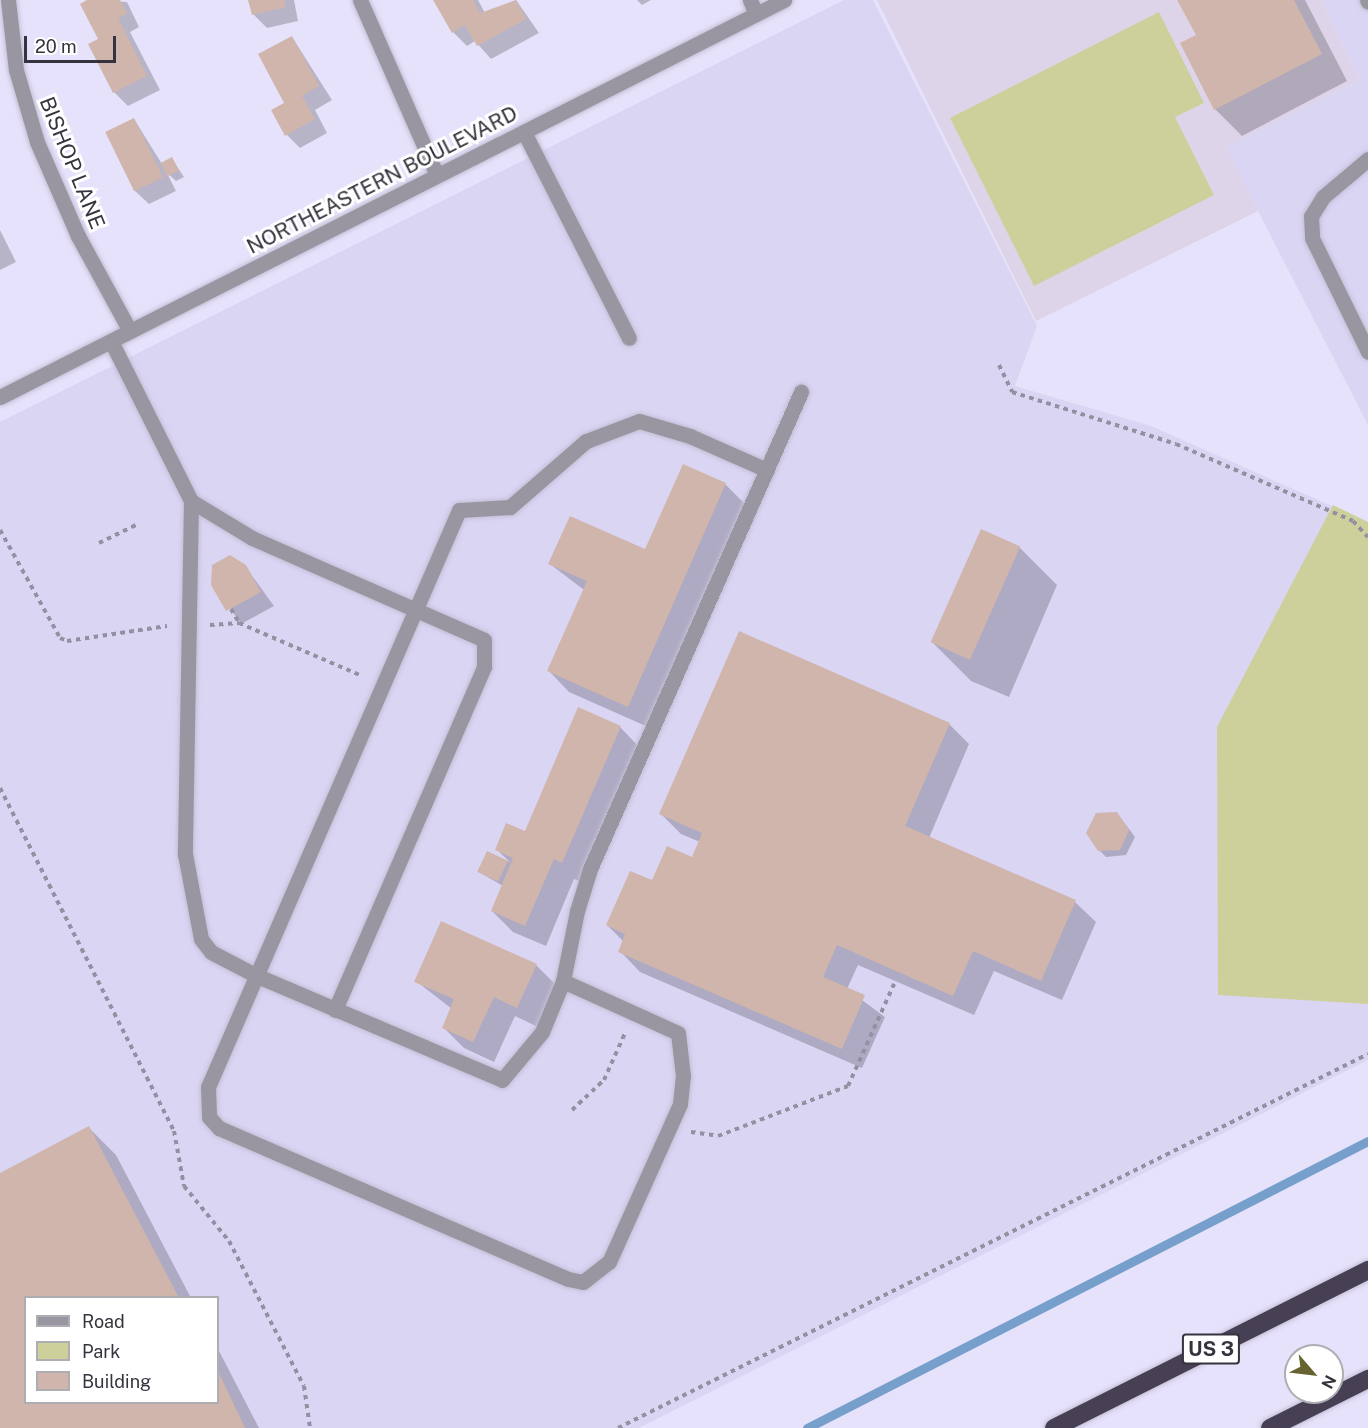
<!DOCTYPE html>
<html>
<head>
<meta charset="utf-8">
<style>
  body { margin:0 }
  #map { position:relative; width:1368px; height:1428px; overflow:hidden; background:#e7e2fb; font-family:"Public Sans",sans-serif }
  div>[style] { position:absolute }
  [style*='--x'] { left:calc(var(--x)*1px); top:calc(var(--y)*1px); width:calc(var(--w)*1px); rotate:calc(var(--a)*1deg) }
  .built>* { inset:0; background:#dbd5f4 }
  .education>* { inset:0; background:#ddd4e9 }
  .green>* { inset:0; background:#cdd09b }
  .shadow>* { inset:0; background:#0003 }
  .stream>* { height:9px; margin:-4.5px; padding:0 4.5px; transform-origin:4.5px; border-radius:4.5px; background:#769fcc }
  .building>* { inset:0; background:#d0b5ad; transform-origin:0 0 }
  .path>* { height:4px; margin-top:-2px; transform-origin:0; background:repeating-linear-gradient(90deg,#9390a2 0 4.5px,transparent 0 9px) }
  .roads { filter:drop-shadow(0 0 2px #c3bfd5) drop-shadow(0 0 2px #c3bfd5) }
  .service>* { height:15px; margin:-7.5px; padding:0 7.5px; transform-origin:7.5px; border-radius:7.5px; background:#9a96a1 }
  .minor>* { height:15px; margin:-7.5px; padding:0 7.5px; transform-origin:7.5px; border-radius:7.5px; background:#9a96a1 }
  .tertiary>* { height:15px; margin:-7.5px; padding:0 7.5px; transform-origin:7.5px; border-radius:7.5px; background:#9a96a1 }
  .motorway>* { height:18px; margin:-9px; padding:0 9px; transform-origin:9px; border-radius:9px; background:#473f53 }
  span { translate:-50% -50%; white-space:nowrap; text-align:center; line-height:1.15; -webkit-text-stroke:6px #fff; paint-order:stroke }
  .shield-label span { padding:2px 4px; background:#fff; border:2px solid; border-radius:4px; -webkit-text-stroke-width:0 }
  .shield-label { font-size:20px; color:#35333d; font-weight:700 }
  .street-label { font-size:21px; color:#35333d }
  .legend { position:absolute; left:24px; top:1296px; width:195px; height:108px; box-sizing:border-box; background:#fff; border:2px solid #aeadb1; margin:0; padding:8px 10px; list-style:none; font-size:18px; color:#35333d }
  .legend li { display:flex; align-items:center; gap:12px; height:30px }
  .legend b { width:30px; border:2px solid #aeadb1 }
  .north { position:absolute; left:1284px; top:1344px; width:60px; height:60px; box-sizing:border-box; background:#fff; border:2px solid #aeadb1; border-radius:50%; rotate:118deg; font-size:16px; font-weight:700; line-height:24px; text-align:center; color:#35333d }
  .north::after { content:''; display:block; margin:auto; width:21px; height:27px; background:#666330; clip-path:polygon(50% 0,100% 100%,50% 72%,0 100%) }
  .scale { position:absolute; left:24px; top:36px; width:92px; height:27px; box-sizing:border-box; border:3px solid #35333d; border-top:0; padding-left:8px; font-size:18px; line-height:21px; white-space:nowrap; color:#35333d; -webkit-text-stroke:4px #fff; paint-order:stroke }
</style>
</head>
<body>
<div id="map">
  <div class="built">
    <div style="clip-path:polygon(evenodd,844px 0,873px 0,1037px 326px,1015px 386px,1151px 426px,1368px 522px,1368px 1060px,639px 1428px,0 1428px,0 422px,844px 0,26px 1298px,218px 1298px,218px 1402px,26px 1402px,26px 1298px)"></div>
    <div style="clip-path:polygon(1321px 0,1368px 0,1368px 425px,1225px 147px,1360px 80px)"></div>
  </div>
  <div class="education">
    <div style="clip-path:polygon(877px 0,1321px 0,1360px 80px,1226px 147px,1258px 211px,1036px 321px)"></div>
  </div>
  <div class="green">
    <div style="clip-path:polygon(1159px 12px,1204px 103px,1175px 117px,1214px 195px,1034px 286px,950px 118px)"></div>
    <div style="clip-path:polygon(1333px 505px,1368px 522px,1368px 1004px,1218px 995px,1217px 727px)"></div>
  </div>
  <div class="shadow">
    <div style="clip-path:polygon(91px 0,127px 2px,139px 27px,130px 32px,160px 90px,128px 106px,114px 92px,90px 44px,100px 40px)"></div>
    <div style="clip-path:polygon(250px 0,294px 0,298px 21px,267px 28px,253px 14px)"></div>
    <div style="clip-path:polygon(435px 0,478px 0,485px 13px,516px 0,539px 33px,491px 59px,475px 41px,467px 46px,453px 32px)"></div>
    <div style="clip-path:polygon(637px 0,651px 0,642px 5px)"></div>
    <div style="clip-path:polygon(1179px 0,1305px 0,1347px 81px,1242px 136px,1215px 109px,1198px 36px)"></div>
    <div style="clip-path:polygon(292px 37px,332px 100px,315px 110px,327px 133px,300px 148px,287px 135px)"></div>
    <div style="clip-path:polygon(134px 119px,162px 164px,172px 159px,184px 177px,176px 181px,167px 173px,176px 191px,149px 204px,135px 191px)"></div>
    <div style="clip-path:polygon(0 230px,16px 262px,0 270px)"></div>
    <div style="clip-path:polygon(684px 466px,726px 485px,746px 505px,648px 727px,569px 692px,549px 671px,584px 590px,550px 564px,646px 551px)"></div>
    <div style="clip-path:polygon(1019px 547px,1057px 585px,1009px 697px,971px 681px,933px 643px)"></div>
    <div style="clip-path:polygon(245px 566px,274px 606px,241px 624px,213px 584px)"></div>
    <div style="clip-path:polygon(949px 724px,969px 744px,929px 838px,1075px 902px,1096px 922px,1062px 1000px,994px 971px,974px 1015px,858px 965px,847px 989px,885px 1017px,862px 1068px,640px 972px,620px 951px,624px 942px,607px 925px,652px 882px,693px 859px,700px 842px,681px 834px,661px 814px)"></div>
    <div style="clip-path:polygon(620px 727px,640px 748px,582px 882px,574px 879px,546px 946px,513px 932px,492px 911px,503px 886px,479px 872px,488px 853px,510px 862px,497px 850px,526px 833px)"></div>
    <div style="clip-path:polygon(1117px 813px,1135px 837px,1126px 855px,1106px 857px,1099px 850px)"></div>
    <div style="clip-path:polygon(536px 965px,557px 986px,538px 1027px,515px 1016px,494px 1062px,464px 1048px,443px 1027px,452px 1009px,416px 981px)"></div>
    <div style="clip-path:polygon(89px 1128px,116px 1155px,191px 1298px,26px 1298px,26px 1402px,218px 1402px,218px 1349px,259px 1428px,0 1428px,0 1175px)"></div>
  </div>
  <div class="stream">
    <div style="--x:807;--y:1428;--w:630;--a:-27.09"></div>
  </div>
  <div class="building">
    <div style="clip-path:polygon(87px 0,120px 0,127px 13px,118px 18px,147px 76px,113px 93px,88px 44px,98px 39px,80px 4px)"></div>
    <div style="clip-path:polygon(248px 0,284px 0,286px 7px,252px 15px)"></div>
    <div style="clip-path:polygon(433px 0,473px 0,480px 13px,516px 0,526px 19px,477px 46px,465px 25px,452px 33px)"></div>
    <div style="clip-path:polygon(1177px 0,1294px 0,1322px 54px,1214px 110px,1180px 43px,1196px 35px)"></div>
    <div style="clip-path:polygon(292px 36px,319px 86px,302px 96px,315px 119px,285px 136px,271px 110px,284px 103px,258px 54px)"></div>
    <div style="left:134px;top:118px;width:66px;height:32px;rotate:64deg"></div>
    <div style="left:172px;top:157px;width:15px;height:13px;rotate:62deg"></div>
    <div style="clip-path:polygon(683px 464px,726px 483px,628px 707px,547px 671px,587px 581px,548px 564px,570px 516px,645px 549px)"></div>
    <div style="left:981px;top:529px;width:43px;height:124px;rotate:24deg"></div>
    <div style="clip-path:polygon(230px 555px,246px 565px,261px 592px,226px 611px,211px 585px,212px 565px)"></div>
    <div style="clip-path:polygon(739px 631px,950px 723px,905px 826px,1076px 900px,1041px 981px,973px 951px,953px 996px,837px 945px,823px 977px,865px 995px,842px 1049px,618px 952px,625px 934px,606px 925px,630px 871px,652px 880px,667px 846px,692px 857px,702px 833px,659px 814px)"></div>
    <div style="clip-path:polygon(578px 707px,621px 726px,562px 863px,554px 859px,525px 926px,491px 911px,513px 858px,495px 850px,506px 823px,525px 831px)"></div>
    <div style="clip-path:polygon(1117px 812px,1129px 830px,1120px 850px,1098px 851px,1086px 833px,1096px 813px)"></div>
    <div style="left:487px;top:851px;width:23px;height:23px;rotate:25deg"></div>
    <div style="clip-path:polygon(441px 921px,537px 964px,517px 1008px,494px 997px,473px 1042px,442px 1028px,454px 999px,414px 982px)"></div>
    <div style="clip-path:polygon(89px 1126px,179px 1298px,26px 1298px,26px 1402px,218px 1402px,218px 1371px,245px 1428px,0 1428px,0 1173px)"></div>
  </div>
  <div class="path">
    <div style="--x:999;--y:365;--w:30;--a:64"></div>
    <div style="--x:1012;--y:392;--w:172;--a:17.6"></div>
    <div style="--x:1176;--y:444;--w:193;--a:23.5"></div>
    <div style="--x:1353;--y:521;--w:22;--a:47"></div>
    <div style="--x:0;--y:530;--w:124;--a:60.9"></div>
    <div style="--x:60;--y:638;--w:8;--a:23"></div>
    <div style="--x:67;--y:641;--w:101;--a:-8.5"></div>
    <div style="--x:99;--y:543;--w:43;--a:-26"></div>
    <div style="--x:231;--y:609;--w:16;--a:60"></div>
    <div style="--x:239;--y:623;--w:134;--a:23.3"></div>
    <div style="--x:210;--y:625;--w:29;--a:-4"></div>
    <div style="--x:0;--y:788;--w:385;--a:63.1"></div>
    <div style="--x:174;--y:1131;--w:56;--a:79.7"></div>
    <div style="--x:184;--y:1186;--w:71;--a:50.7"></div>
    <div style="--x:229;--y:1241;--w:163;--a:62.7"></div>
    <div style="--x:304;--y:1386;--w:42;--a:81.9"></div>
    <div style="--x:572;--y:1110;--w:44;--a:-43.2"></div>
    <div style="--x:604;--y:1080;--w:51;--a:-65.9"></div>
    <div style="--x:691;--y:1132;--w:27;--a:8"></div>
    <div style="--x:718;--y:1136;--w:139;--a:-21"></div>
    <div style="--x:848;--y:1086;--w:112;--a:-65.7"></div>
    <div style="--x:618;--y:1428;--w:838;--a:-26.5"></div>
  </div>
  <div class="roads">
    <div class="service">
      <div style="--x:1367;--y:0;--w:2;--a:63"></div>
      <div style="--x:524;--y:132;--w:231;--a:63"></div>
      <div style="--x:1368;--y:159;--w:59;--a:139.8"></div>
      <div style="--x:1323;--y:197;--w:22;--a:122"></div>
      <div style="--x:1311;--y:216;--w:22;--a:87"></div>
      <div style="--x:1312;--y:238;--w:127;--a:63.8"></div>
      <div style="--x:111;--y:341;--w:179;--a:63.4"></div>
      <div style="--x:191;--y:501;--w:71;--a:31.2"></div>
      <div style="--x:252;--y:538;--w:253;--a:23.7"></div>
      <div style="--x:484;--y:640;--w:27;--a:90"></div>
      <div style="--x:484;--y:667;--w:374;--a:113.5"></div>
      <div style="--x:767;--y:470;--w:84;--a:-156.2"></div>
      <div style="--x:690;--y:436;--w:53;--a:-163.6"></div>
      <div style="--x:639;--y:421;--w:57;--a:159.3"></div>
      <div style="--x:586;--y:441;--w:101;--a:139"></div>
      <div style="--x:510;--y:507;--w:51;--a:176.6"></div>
      <div style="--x:459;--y:510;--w:629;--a:113.51"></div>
      <div style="--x:208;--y:1087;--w:30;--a:88"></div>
      <div style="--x:209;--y:1117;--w:15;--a:48"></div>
      <div style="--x:219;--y:1128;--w:380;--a:23.4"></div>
      <div style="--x:568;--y:1279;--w:15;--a:11"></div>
      <div style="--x:583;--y:1282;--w:33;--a:-38"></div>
      <div style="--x:609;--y:1262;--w:173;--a:-65.8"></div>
      <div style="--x:680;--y:1104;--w:28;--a:-84"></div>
      <div style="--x:683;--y:1076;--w:43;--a:-96.6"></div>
      <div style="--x:678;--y:1033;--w:126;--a:-155.7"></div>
      <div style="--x:563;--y:981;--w:71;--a:-78.7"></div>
      <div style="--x:577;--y:911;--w:44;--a:-72.8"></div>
      <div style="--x:590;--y:869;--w:522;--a:-66.14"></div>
      <div style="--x:191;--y:501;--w:353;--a:91"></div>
      <div style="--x:185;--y:854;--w:86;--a:79.3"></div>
      <div style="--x:201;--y:939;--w:16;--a:52"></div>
      <div style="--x:211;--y:952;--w:50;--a:27.6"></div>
      <div style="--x:255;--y:975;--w:268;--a:23"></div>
      <div style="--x:502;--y:1080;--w:62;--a:-50.2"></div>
      <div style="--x:542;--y:1032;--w:55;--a:-67.6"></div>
    </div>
    <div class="minor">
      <div style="--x:8;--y:0;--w:70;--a:83.5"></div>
      <div style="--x:16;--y:70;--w:75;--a:73.7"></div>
      <div style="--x:37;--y:142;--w:103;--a:66.4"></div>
      <div style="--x:78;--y:236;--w:108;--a:61.3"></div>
      <div style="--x:360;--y:0;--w:191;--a:66.3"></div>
      <div style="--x:750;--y:0;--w:15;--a:67"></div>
    </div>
    <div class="tertiary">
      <div style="--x:0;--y:397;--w:879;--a:-26.86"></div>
    </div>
    <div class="motorway">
      <div style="--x:1054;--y:1428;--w:352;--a:-26.7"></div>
      <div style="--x:1270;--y:1428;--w:110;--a:-26.6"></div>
    </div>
  </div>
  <div class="shield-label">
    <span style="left:1211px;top:1349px">US 3</span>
  </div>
  <div class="street-label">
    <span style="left:72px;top:163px;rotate:68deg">BISHOP LANE</span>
    <span style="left:382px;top:180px;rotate:-27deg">NORTHEASTERN BOULEVARD</span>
  </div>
  <ul class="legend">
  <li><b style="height:8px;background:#9a96a1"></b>Road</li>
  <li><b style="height:16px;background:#cdd09b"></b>Park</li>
  <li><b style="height:16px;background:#d0b5ad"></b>Building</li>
  </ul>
  <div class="north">N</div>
  <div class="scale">20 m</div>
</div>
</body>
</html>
